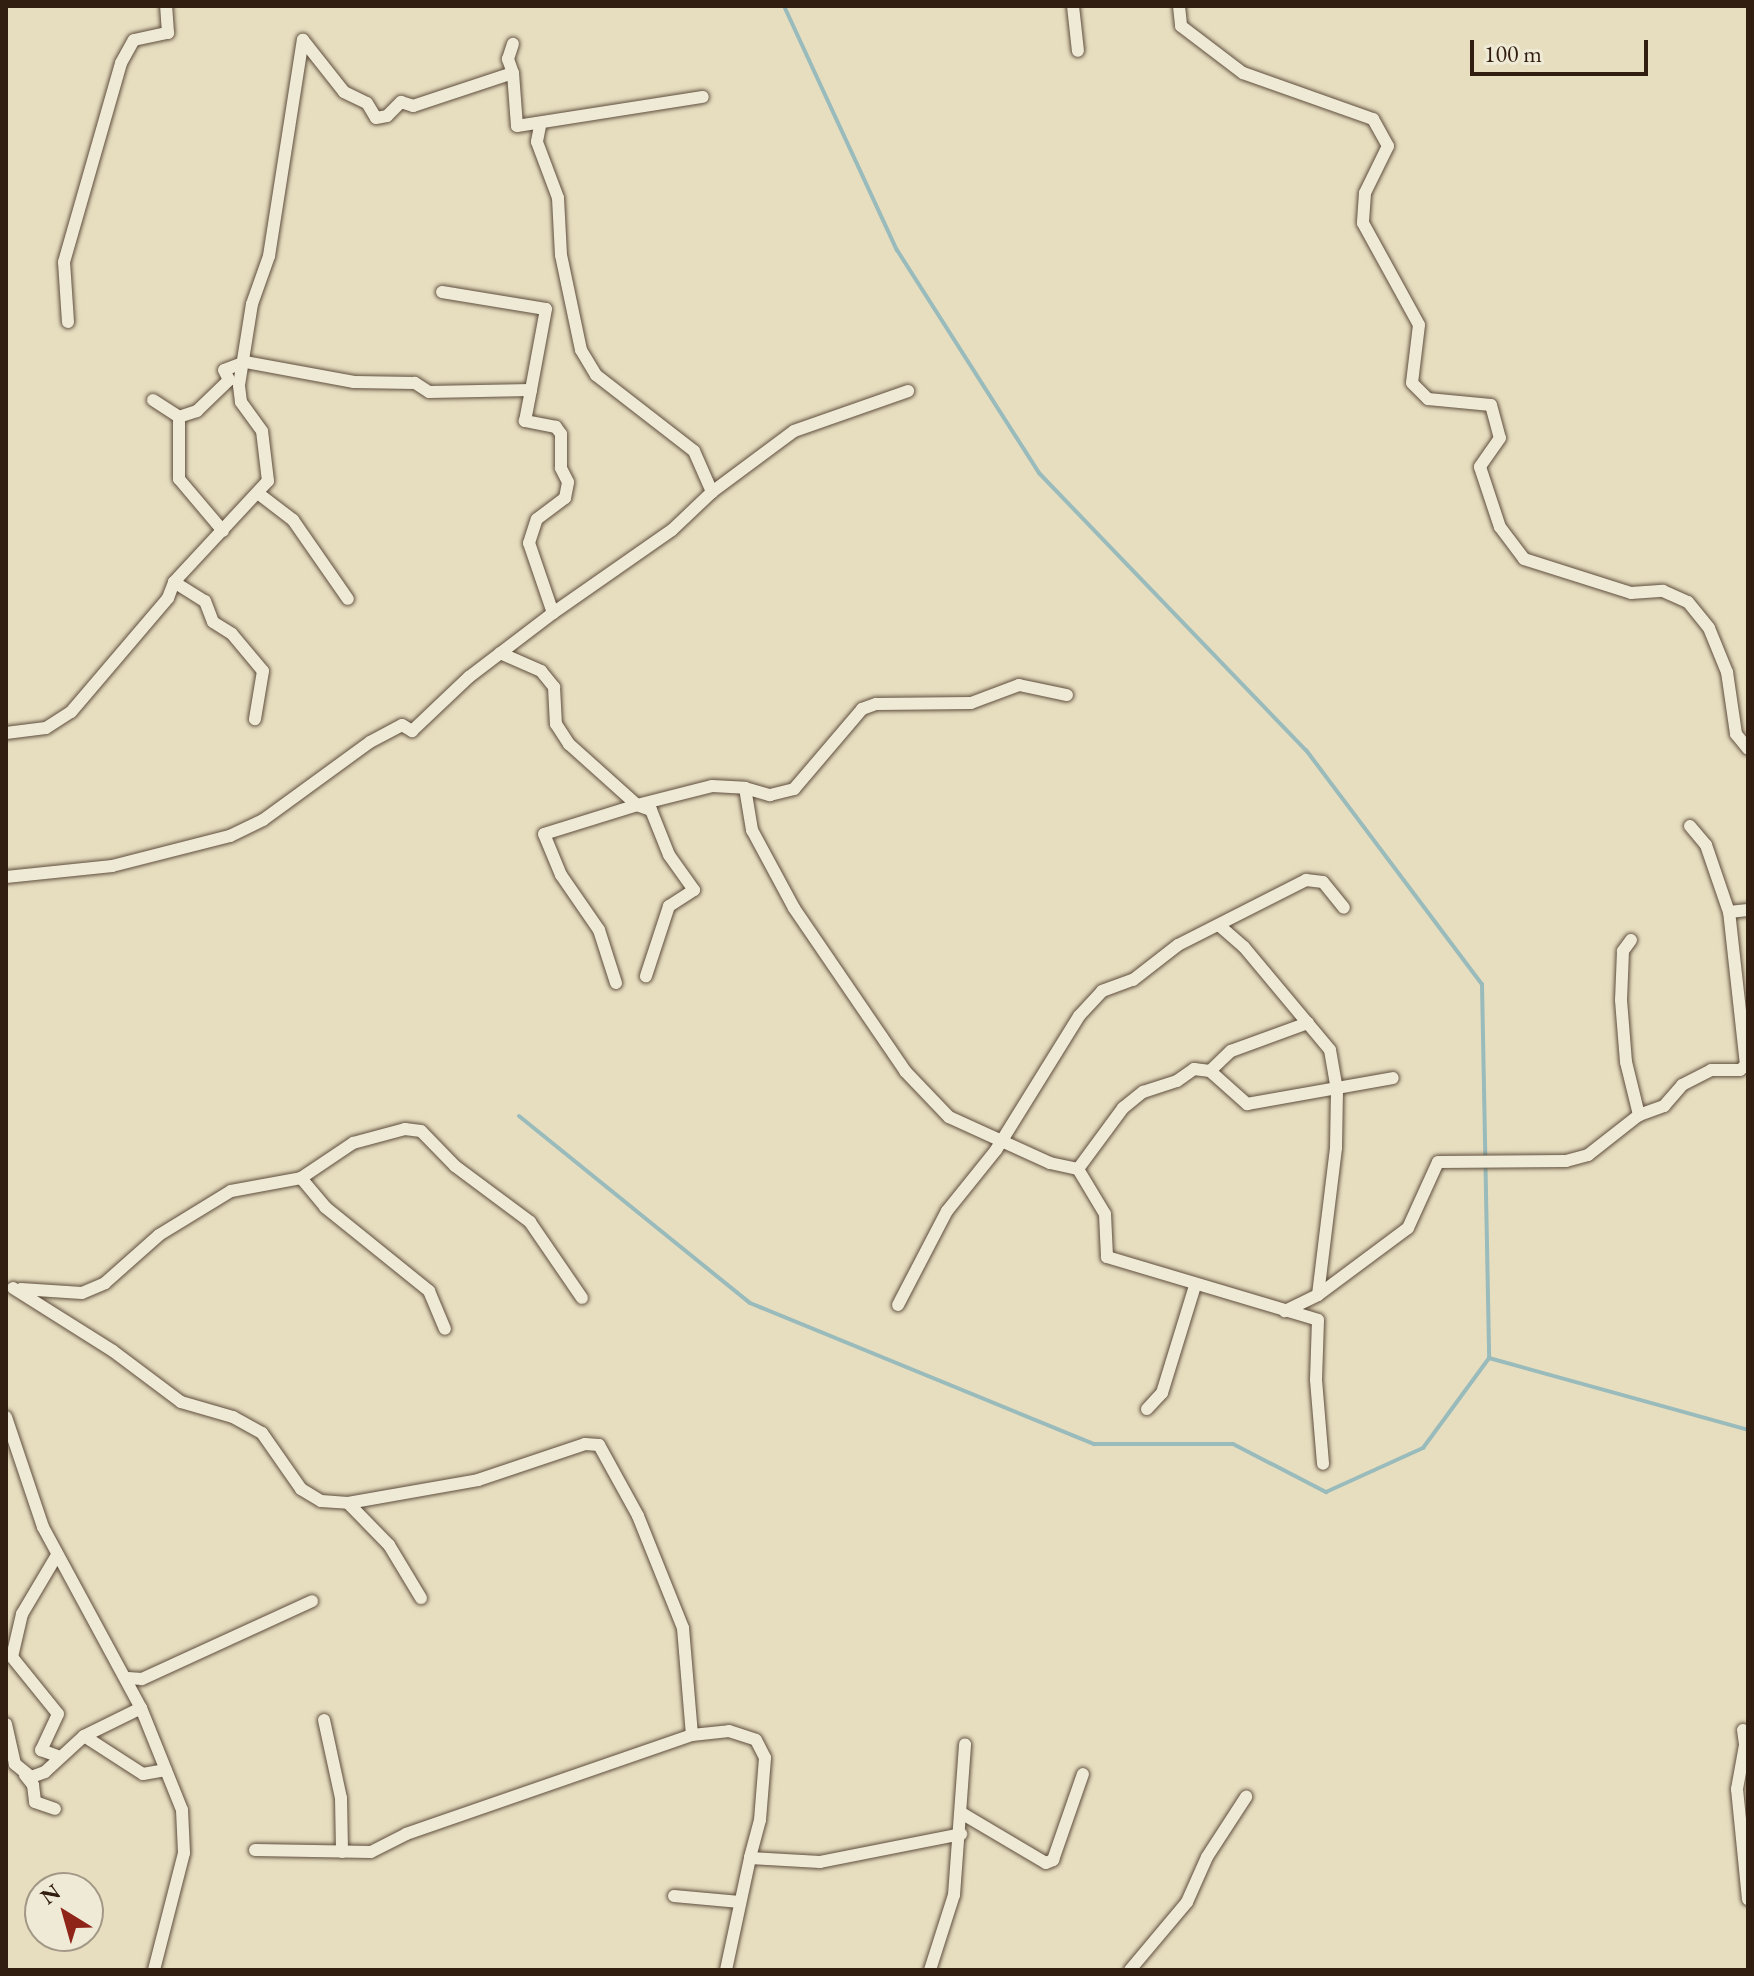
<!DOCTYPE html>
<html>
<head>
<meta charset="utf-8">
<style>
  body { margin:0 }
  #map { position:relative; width:1754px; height:1976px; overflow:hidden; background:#e7dec0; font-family:"EB Garamond",serif }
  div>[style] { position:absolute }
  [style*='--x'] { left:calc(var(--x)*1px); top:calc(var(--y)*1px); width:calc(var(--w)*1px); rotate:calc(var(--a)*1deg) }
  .stream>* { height:4px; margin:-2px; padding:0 2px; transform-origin:2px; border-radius:2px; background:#9bb }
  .roads { filter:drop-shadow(0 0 2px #5f4e3d) drop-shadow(0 0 2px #5f4e3d) }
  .street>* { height:12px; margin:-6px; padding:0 6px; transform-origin:6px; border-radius:6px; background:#efead6 }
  span { translate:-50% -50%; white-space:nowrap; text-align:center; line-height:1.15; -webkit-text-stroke:6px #efead6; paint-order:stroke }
  .frame { position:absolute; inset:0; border:8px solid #321e11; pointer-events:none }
  .north { position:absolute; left:24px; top:1872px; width:80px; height:80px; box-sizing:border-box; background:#efead6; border:2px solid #a39887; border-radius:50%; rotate:323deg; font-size:22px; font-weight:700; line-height:32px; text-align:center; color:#321e11 }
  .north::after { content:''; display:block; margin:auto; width:28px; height:36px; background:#8f2418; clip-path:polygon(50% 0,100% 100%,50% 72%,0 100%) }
  .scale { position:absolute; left:1470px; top:40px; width:178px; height:36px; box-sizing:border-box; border:4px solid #321e11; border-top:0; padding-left:10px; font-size:24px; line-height:28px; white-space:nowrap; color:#321e11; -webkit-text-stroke:6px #efead6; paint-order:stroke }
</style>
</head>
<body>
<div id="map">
  <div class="stream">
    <div style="--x:784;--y:6;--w:269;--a:65.2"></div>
    <div style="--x:897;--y:250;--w:264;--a:57.5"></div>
    <div style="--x:1039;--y:473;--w:385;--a:46.1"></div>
    <div style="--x:1306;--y:750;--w:293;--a:53.1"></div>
    <div style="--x:1482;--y:984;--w:374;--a:88.9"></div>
    <div style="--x:519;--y:1116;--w:297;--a:39"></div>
    <div style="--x:750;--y:1303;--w:372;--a:22.3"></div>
    <div style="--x:1094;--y:1444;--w:139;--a:0"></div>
    <div style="--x:1233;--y:1444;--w:105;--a:27.3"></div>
    <div style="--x:1326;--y:1492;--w:107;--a:-24.4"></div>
    <div style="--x:1423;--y:1448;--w:112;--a:-53.7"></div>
    <div style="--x:1489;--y:1358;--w:269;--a:15.5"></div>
  </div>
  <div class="roads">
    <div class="street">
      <div style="--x:1073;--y:6;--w:45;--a:83.7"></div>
      <div style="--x:1179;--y:6;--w:20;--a:84"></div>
      <div style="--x:1181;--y:26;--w:78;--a:37.2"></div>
      <div style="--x:1243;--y:73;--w:138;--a:19.5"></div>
      <div style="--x:1373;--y:119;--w:31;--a:61"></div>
      <div style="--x:1388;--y:146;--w:52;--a:116.1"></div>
      <div style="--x:1365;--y:193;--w:30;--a:94"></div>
      <div style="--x:1363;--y:223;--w:116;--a:61.2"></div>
      <div style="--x:1419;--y:325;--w:58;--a:96.9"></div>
      <div style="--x:1412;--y:383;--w:23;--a:45"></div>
      <div style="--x:1428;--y:399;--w:63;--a:5.4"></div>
      <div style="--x:1491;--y:405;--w:34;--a:75"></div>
      <div style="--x:1500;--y:438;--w:35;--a:125"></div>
      <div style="--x:1480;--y:467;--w:63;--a:71.6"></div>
      <div style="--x:1500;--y:527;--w:40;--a:53"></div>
      <div style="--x:1524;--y:559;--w:112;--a:17.6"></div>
      <div style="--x:1631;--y:593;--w:32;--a:-4"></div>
      <div style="--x:1663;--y:591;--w:27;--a:24"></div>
      <div style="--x:1688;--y:602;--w:33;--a:51"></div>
      <div style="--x:1709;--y:628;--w:48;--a:67.8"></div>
      <div style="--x:1727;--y:672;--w:63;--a:81.7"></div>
      <div style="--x:1736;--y:734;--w:19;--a:51"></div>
      <div style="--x:513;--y:73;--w:53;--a:85.7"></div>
      <div style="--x:517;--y:126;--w:188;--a:-8.9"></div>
      <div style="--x:540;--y:126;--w:16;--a:101"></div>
      <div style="--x:537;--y:142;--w:60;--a:69.4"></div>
      <div style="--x:558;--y:198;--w:57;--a:87"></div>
      <div style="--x:561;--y:255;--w:97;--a:78.1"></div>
      <div style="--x:581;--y:350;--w:29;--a:59"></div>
      <div style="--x:596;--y:375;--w:124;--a:37.8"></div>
      <div style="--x:694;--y:451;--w:45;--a:66.3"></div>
      <div style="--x:712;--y:492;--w:102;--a:-36.6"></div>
      <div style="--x:794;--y:431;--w:121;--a:-19.3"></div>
      <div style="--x:442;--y:292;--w:105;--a:9.3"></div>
      <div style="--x:546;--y:309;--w:82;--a:100.5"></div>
      <div style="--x:68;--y:322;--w:60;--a:-93.8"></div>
      <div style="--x:64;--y:262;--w:207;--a:-74"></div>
      <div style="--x:121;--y:63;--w:26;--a:-61"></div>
      <div style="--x:134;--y:40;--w:35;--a:-12"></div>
      <div style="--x:168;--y:33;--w:27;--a:-94"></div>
      <div style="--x:153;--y:400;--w:31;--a:33"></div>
      <div style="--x:259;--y:494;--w:43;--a:37.4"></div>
      <div style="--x:293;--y:520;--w:96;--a:55.2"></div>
      <div style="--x:174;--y:582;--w:36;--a:32"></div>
      <div style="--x:205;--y:601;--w:22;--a:69"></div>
      <div style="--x:213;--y:622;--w:22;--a:32"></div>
      <div style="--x:232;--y:634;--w:48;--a:50"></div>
      <div style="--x:263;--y:671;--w:49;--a:99.5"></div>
      <div style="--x:553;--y:613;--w:145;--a:-34.9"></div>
      <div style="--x:672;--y:530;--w:55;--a:-43.5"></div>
      <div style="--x:500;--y:653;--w:45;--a:23.7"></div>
      <div style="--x:541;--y:671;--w:21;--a:51"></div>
      <div style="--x:554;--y:687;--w:37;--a:87"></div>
      <div style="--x:556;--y:724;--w:24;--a:57"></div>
      <div style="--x:569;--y:744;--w:91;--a:41.9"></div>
      <div style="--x:637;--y:805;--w:77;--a:-14.2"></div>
      <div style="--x:712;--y:786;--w:33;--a:3"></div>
      <div style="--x:745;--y:788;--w:43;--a:80.5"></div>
      <div style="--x:752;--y:830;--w:89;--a:61.7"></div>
      <div style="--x:794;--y:908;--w:197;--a:55.7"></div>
      <div style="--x:905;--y:1071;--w:64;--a:46.3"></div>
      <div style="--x:949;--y:1117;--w:111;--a:24.5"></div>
      <div style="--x:1050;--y:1163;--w:29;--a:12"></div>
      <div style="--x:1078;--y:1169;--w:52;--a:59"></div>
      <div style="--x:1105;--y:1214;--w:43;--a:87.3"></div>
      <div style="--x:1107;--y:1257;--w:220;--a:16.6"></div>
      <div style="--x:1318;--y:1320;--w:60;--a:91.9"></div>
      <div style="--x:1316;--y:1380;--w:84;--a:85.2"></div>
      <div style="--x:6;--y:733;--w:40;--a:-7.1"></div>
      <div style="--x:46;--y:728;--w:30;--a:-33"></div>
      <div style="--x:71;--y:712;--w:150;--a:-49.6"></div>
      <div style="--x:168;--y:598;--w:17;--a:-69"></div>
      <div style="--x:174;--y:582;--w:138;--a:-47.1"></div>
      <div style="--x:268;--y:481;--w:50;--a:-96.8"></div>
      <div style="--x:262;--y:431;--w:36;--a:-126"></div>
      <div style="--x:241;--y:402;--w:17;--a:-97"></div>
      <div style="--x:239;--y:385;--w:82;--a:-80.9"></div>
      <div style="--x:252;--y:304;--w:51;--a:-70.5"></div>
      <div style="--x:269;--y:256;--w:219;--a:-81.1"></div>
      <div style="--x:303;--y:40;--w:66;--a:51.7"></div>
      <div style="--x:344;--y:92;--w:25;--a:26"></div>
      <div style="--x:367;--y:103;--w:17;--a:59"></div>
      <div style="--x:376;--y:118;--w:11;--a:-10"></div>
      <div style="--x:387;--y:116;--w:20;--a:-45"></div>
      <div style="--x:401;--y:102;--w:13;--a:18"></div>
      <div style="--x:413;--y:106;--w:105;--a:-18.3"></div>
      <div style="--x:513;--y:73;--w:15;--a:-110"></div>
      <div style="--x:508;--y:59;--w:16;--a:-72"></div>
      <div style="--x:745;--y:788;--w:26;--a:16"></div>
      <div style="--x:770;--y:795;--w:25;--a:-14"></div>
      <div style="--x:794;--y:789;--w:105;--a:-49.6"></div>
      <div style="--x:862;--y:709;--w:15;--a:-20"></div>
      <div style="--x:876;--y:704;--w:95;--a:-0.6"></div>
      <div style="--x:971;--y:703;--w:51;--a:-20.6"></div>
      <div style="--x:1019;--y:685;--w:49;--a:11.8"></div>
      <div style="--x:1690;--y:826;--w:25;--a:50"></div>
      <div style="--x:1706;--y:845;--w:71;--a:71.1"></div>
      <div style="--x:6;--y:877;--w:107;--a:-5.9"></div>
      <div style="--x:112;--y:866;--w:122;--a:-14.3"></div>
      <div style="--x:230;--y:836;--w:37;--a:-26"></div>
      <div style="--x:263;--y:820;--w:132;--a:-36.1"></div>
      <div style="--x:370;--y:742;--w:36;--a:-28"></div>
      <div style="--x:402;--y:725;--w:12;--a:31"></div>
      <div style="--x:412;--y:731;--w:79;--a:-43.5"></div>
      <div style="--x:469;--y:677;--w:106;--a:-37.3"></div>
      <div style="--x:553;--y:613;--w:74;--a:-108.9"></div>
      <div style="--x:529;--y:543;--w:25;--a:-72"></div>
      <div style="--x:537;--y:519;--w:35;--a:-37"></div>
      <div style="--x:565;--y:498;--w:16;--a:-79"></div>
      <div style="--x:568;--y:482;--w:16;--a:-117"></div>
      <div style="--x:561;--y:468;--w:34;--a:-90"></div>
      <div style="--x:561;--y:434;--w:9;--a:-126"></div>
      <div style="--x:556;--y:427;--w:32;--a:-169"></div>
      <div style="--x:525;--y:421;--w:32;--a:-79"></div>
      <div style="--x:531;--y:390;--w:102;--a:178.9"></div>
      <div style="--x:429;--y:392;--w:17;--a:-147"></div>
      <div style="--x:415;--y:383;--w:61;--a:-179.1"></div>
      <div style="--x:354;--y:382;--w:111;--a:-169.6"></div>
      <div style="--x:245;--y:362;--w:22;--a:159"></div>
      <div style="--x:224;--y:370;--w:11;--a:63"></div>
      <div style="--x:229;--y:380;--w:45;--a:135.9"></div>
      <div style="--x:197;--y:411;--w:19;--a:162"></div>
      <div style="--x:179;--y:417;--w:62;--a:90"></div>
      <div style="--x:179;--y:479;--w:68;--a:49.8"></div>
      <div style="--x:1221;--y:927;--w:30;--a:41"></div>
      <div style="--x:1244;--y:947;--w:134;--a:50.1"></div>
      <div style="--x:1330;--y:1050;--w:41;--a:80.1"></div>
      <div style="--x:1337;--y:1090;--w:58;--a:91"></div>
      <div style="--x:1336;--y:1148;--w:148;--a:97"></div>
      <div style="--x:1318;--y:1295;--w:37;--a:154"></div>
      <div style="--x:1631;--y:940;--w:14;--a:126"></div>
      <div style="--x:1623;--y:951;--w:49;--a:92.3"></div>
      <div style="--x:1621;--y:1000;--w:62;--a:85.4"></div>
      <div style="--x:1626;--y:1062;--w:55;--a:76.2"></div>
      <div style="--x:616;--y:983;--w:56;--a:-107.8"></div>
      <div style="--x:599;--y:930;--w:67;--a:-124.6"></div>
      <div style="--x:561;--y:875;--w:44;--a:-112.5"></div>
      <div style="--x:544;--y:834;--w:97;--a:-17.3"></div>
      <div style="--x:637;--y:805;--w:15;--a:20"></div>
      <div style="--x:651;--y:810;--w:48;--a:68.2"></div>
      <div style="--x:669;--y:855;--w:43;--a:54.5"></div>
      <div style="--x:694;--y:890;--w:30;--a:147"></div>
      <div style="--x:669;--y:906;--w:74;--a:108.2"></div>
      <div style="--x:1210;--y:1071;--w:29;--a:-44"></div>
      <div style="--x:1231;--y:1051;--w:82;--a:-20"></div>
      <div style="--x:1078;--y:1169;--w:76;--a:-53.6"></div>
      <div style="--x:1123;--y:1108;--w:26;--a:-39"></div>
      <div style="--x:1143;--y:1092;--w:36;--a:-18"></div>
      <div style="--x:1177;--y:1081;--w:21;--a:-35"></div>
      <div style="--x:1194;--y:1069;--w:16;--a:7"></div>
      <div style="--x:1210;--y:1071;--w:50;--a:41.7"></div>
      <div style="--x:1247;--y:1104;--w:148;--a:-10.1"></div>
      <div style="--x:301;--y:1178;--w:38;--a:50"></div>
      <div style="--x:325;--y:1207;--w:134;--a:38.9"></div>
      <div style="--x:429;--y:1291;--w:41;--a:67.2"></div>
      <div style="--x:13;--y:1288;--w:118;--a:32.2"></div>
      <div style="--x:113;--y:1351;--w:85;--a:36.9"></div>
      <div style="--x:181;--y:1402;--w:54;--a:16.1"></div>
      <div style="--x:233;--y:1417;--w:33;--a:29"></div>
      <div style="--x:262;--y:1433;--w:68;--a:55.1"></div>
      <div style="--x:301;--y:1489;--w:23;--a:31"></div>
      <div style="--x:321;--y:1501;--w:27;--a:4"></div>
      <div style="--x:348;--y:1503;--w:132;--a:-10"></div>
      <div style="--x:478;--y:1480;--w:113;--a:-18.6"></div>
      <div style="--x:585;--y:1444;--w:14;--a:4"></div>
      <div style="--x:599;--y:1445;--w:81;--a:61.2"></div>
      <div style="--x:638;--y:1516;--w:121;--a:68.1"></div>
      <div style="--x:683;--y:1628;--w:107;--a:85.2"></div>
      <div style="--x:21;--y:1289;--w:61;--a:3.8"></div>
      <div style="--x:82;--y:1293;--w:25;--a:-23"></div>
      <div style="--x:105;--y:1283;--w:72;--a:-41.6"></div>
      <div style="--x:159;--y:1235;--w:84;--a:-31.4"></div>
      <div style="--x:231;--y:1191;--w:71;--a:-10.5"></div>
      <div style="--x:301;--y:1178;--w:63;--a:-33.9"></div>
      <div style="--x:353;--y:1143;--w:54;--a:-15.1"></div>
      <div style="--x:405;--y:1129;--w:16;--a:7"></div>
      <div style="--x:421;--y:1131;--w:49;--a:45.8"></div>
      <div style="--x:455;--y:1166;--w:94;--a:36.7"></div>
      <div style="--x:530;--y:1222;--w:92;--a:55.6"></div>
      <div style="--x:1318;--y:1295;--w:112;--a:-36.7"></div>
      <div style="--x:1408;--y:1228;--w:72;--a:-65.6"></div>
      <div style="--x:1438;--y:1162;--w:128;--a:-0.4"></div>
      <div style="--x:1566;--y:1161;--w:23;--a:-15"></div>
      <div style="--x:1588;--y:1155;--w:65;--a:-38.1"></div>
      <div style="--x:1639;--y:1115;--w:27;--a:-20"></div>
      <div style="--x:1664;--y:1106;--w:28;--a:-49"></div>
      <div style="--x:1682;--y:1085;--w:33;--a:-27"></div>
      <div style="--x:1711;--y:1070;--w:29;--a:0"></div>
      <div style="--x:1740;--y:1070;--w:8;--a:-40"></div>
      <div style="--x:1746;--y:1065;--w:154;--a:-96.3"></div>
      <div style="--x:1729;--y:912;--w:19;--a:-6"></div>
      <div style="--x:898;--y:1305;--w:106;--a:-62.5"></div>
      <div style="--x:947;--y:1211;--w:78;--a:-51.2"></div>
      <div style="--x:996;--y:1150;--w:158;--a:-58.2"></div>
      <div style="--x:1079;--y:1016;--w:34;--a:-47"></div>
      <div style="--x:1102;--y:991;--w:33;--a:-20"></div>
      <div style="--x:1133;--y:980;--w:57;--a:-37.9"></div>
      <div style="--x:1178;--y:945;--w:144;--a:-26.9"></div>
      <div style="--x:1306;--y:880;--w:17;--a:7"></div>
      <div style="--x:1323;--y:882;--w:33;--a:51"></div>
      <div style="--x:1147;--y:1409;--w:22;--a:-47"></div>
      <div style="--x:1162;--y:1393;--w:112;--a:-72.9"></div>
      <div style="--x:6;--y:1417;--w:116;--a:71.4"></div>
      <div style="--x:43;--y:1527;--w:206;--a:61.6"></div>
      <div style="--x:141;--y:1708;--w:64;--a:153.8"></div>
      <div style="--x:84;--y:1736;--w:53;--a:137.3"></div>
      <div style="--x:45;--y:1772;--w:15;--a:160"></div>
      <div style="--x:31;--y:1777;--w:21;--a:-141"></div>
      <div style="--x:15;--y:1764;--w:41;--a:-102.7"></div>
      <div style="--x:348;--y:1503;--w:59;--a:45.7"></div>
      <div style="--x:389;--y:1545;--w:62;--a:58.9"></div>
      <div style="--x:57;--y:1555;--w:69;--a:120.7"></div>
      <div style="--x:22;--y:1614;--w:44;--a:103.1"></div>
      <div style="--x:12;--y:1657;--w:73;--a:51.1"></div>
      <div style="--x:58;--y:1714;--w:40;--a:115"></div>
      <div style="--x:41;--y:1750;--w:20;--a:20"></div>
      <div style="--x:128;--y:1678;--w:14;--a:4"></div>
      <div style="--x:142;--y:1679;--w:187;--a:-24.6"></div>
      <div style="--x:141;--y:1708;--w:110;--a:68.1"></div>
      <div style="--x:182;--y:1810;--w:43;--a:87.3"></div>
      <div style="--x:184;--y:1853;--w:121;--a:104.4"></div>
      <div style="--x:324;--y:1720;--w:80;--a:77.7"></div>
      <div style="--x:341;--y:1798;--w:54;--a:88.9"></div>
      <div style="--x:1743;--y:1730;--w:15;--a:82"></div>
      <div style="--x:1745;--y:1745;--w:45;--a:100.3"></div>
      <div style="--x:1737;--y:1789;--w:111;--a:84.3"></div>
      <div style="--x:84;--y:1736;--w:70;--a:32.8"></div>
      <div style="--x:143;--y:1774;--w:23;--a:-10"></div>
      <div style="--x:25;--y:1775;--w:13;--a:51"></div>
      <div style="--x:33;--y:1785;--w:17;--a:83"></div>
      <div style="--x:35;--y:1802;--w:21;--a:19"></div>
      <div style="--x:963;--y:1814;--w:96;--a:30.6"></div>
      <div style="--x:1046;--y:1863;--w:8;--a:-23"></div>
      <div style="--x:1053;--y:1860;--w:91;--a:-70.8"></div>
      <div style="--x:255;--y:1850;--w:116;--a:1"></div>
      <div style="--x:371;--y:1852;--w:39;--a:-27"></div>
      <div style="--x:406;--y:1834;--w:303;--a:-19.1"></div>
      <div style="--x:692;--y:1735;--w:37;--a:-6"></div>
      <div style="--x:729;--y:1731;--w:28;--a:18"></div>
      <div style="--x:756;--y:1740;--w:20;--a:63"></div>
      <div style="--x:765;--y:1758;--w:62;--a:94.6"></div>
      <div style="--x:760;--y:1820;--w:39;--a:105"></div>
      <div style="--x:750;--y:1858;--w:70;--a:3.3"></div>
      <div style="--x:820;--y:1862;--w:144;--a:-11.2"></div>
      <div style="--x:674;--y:1896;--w:66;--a:5.2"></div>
      <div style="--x:726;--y:1970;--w:115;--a:-77.9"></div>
      <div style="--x:930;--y:1970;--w:79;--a:-72.3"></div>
      <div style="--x:954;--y:1895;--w:151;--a:-85.8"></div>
      <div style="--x:1130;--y:1970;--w:89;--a:-50"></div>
      <div style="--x:1187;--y:1902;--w:49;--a:-66"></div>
      <div style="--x:1207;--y:1857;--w:72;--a:-57"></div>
    </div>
  </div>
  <div class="frame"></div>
  <div class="north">N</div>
  <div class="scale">100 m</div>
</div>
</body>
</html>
